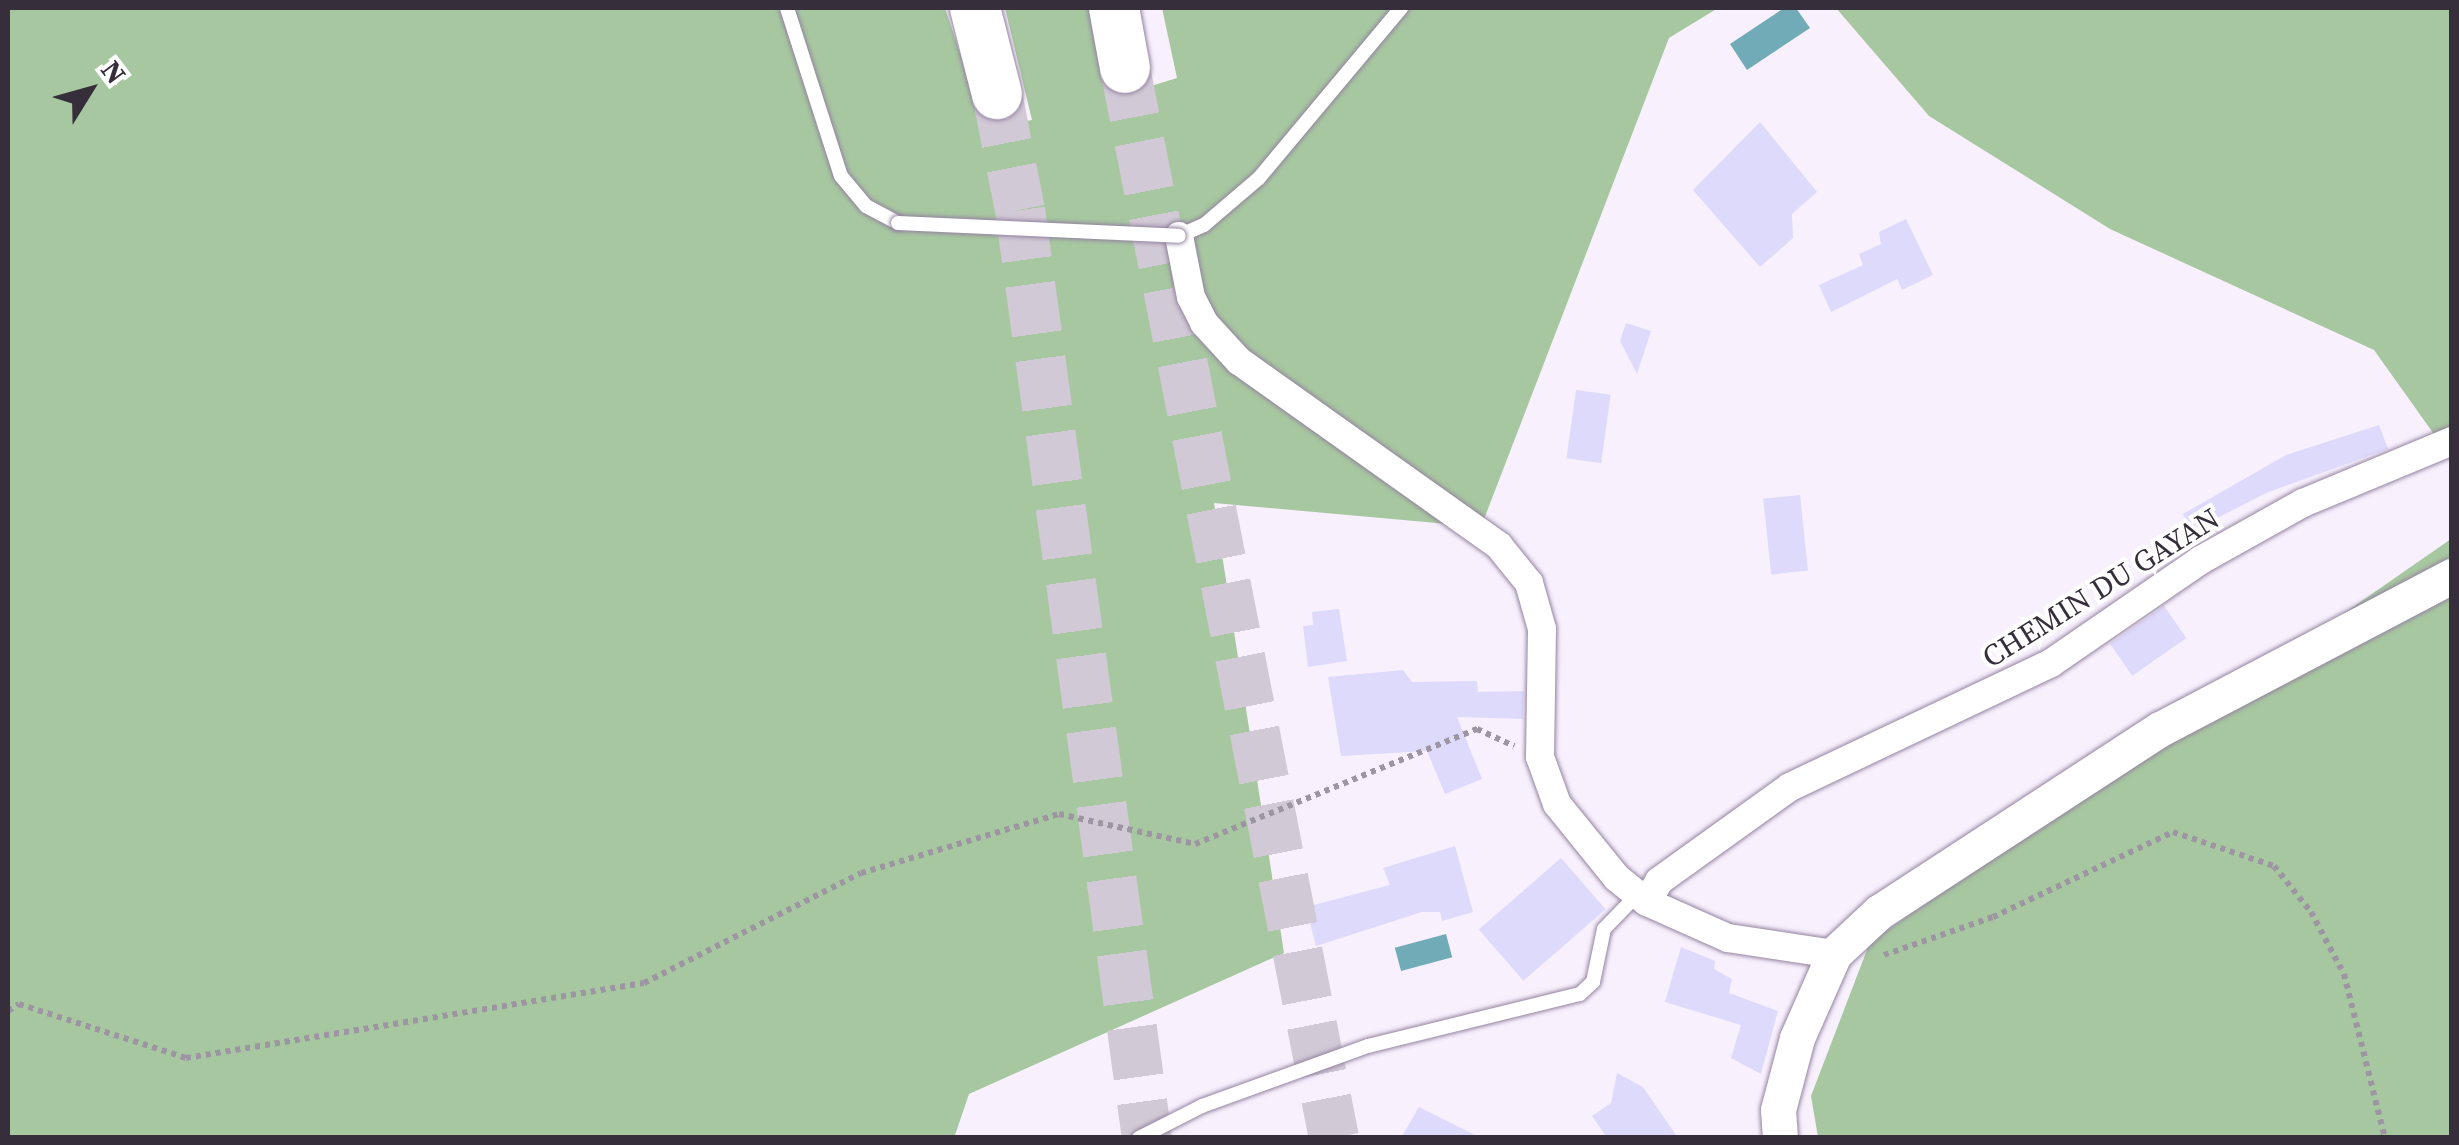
<!DOCTYPE html>
<html>
<head>
<meta charset="utf-8">
<style>
  body { margin:0 }
  #map { position:relative; width:2459px; height:1145px; overflow:hidden; background:#f8f0fd; font-family:"Source Serif 4",serif }
  div>[style] { position:absolute }
  [style*='--x'] { left:calc(var(--x)*1px); top:calc(var(--y)*1px); width:calc(var(--w)*1px); rotate:calc(var(--a)*1deg) }
  .forest>* { inset:0; background:#a7c7a0 }
  .water>* { inset:0; background:#71abb8; transform-origin:0 0 }
  .building>* { inset:0; background:#dedafc; transform-origin:0 0 }
  .motorway-tunnel>* { height:50px; margin-top:-25px; transform-origin:0; background:repeating-linear-gradient(90deg,#d1c9d6 0 50px,transparent 0 75px) }
  .path>* { height:6px; margin-top:-3px; transform-origin:0; background:repeating-linear-gradient(90deg,#9d95a2 0 5px,transparent 0 10px) }
  .roads { filter:drop-shadow(0 0 2px #9483a0) drop-shadow(0 0 2px #9483a0) }
  .service>* { height:14px; margin:-7px; padding:0 7px; transform-origin:7px; border-radius:7px; background:#fff }
  .minor>* { height:28px; margin:-14px; padding:0 14px; transform-origin:14px; border-radius:14px; background:#fff }
  .tertiary>* { height:35px; margin:-17.5px; padding:0 17.5px; transform-origin:17.5px; border-radius:17.5px; background:#fff }
  .motorway>* { height:50px; margin:-25px; padding:0 25px; transform-origin:25px; border-radius:25px; background:#fff }
  .bridges { filter:drop-shadow(0 0 2px #9483a0) drop-shadow(0 0 2px #9483a0) }
  .service-bridge>* { height:14px; margin:-7px; padding:0 7px; transform-origin:7px; border-radius:7px; background:#fff }
  span { translate:-50% -50%; white-space:nowrap; text-align:center; line-height:1.15; -webkit-text-stroke:8px #fff; paint-order:stroke }
  .street-label { font-size:30px; color:#362f3b }
  .frame { position:absolute; inset:0; border:10px solid #362f3b; pointer-events:none }
  .north { position:absolute; left:40px; top:40px; width:100px; height:100px; -webkit-text-stroke:8px #fff; paint-order:stroke; rotate:53deg; font-size:28px; font-weight:700; line-height:40px; text-align:center; color:#362f3b }
  .north::after { content:''; display:block; margin:auto; width:35px; height:45px; background:#362f3b; clip-path:polygon(50% 0,100% 100%,50% 72%,0 100%) }
</style>
</head>
<body>
<div id="map">
  <div class="forest">
    <div style="clip-path:polygon(8px 8px,945px 8px,985px 129px,1032px 120px,1005px 8px,1091px 8px,1115px 97px,1177px 78px,1162px 8px,1718px 8px,1669px 38px,1481px 527px,1214px 503px,1284px 953px,969px 1094px,954px 1138px,8px 1137px)"></div>
    <div style="clip-path:polygon(1836px 8px,2451px 8px,2451px 458px,2374px 350px,2110px 229px,1929px 116px)"></div>
    <div style="clip-path:polygon(2451px 539px,2451px 1137px,1818px 1137px,1811px 1096px,1870px 942px)"></div>
  </div>
  <div class="water">
    <div style="clip-path:polygon(1784px 8px,1796px 8px,1810px 28px,1747px 70px,1730px 44px)"></div>
    <div style="left:1446px;top:934px;width:24px;height:53px;rotate:75deg"></div>
  </div>
  <div class="building">
    <div style="clip-path:polygon(1760px 122px,1817px 192px,1792px 214px,1793px 238px,1760px 267px,1693px 190px)"></div>
    <div style="clip-path:polygon(1906px 219px,1933px 275px,1902px 290px,1897px 279px,1831px 312px,1819px 285px,1863px 265px,1859px 254px,1881px 244px,1879px 232px)"></div>
    <div style="clip-path:polygon(1626px 323px,1651px 331px,1637px 374px,1620px 341px)"></div>
    <div style="left:1576px;top:390px;width:35px;height:69px;rotate:8deg"></div>
    <div style="clip-path:polygon(2379px 425px,2388px 449px,2266px 493px,2192px 531px,2183px 514px,2286px 455px)"></div>
    <div style="left:1800px;top:495px;width:76px;height:37px;rotate:84deg"></div>
    <div style="left:2164px;top:606px;width:39px;height:66px;rotate:55deg"></div>
    <div style="clip-path:polygon(1339px 609px,1347px 661px,1308px 667px,1303px 626px,1313px 625px,1312px 612px)"></div>
    <div style="clip-path:polygon(1403px 670px,1412px 682px,1477px 681px,1478px 692px,1524px 691px,1523px 719px,1457px 717px,1482px 779px,1445px 794px,1427px 751px,1341px 756px,1328px 677px)"></div>
    <div style="clip-path:polygon(1455px 846px,1473px 912px,1442px 921px,1440px 912px,1422px 912px,1316px 946px,1306px 907px,1390px 885px,1383px 868px)"></div>
    <div style="left:1561px;top:858px;width:68px;height:109px;rotate:49deg"></div>
    <div style="clip-path:polygon(1681px 947px,1715px 961px,1714px 969px,1732px 979px,1729px 993px,1778px 1011px,1761px 1074px,1731px 1058px,1741px 1025px,1665px 1002px)"></div>
    <div style="clip-path:polygon(1617px 1073px,1643px 1087px,1678px 1138px,1607px 1138px,1592px 1116px,1611px 1103px)"></div>
    <div style="clip-path:polygon(1419px 1107px,1481px 1138px,1401px 1138px)"></div>
  </div>
  <div class="motorway-tunnel">
    <div style="--x:1125;--y:68;--w:1090;--a:78.95"></div>
    <div style="--x:997;--y:94;--w:118;--a:78.8"></div>
    <div style="--x:1020;--y:210;--w:937;--a:82.21"></div>
  </div>
  <div class="path">
    <div style="--x:1884;--y:955;--w:115;--a:-19.2"></div>
    <div style="--x:1993;--y:917;--w:199;--a:-25.3"></div>
    <div style="--x:2173;--y:832;--w:107;--a:18.6"></div>
    <div style="--x:2274;--y:866;--w:59;--a:51.2"></div>
    <div style="--x:2311;--y:912;--w:70;--a:62"></div>
    <div style="--x:2344;--y:974;--w:169;--a:76"></div>
    <div style="--x:8;--y:1011;--w:13;--a:-32"></div>
    <div style="--x:19;--y:1004;--w:176;--a:17.9"></div>
    <div style="--x:186;--y:1058;--w:464;--a:-9.3"></div>
    <div style="--x:644;--y:983;--w:243;--a:-26.9"></div>
    <div style="--x:861;--y:873;--w:207;--a:-16.6"></div>
    <div style="--x:1059;--y:814;--w:139;--a:12.4"></div>
    <div style="--x:1195;--y:844;--w:305;--a:-22.2"></div>
    <div style="--x:1477;--y:729;--w:41;--a:24.7"></div>
  </div>
  <div class="roads">
    <div class="service">
      <div style="--x:787;--y:8;--w:176;--a:72.2"></div>
      <div style="--x:841;--y:176;--w:39;--a:50"></div>
      <div style="--x:866;--y:206;--w:36;--a:28"></div>
      <div style="--x:1179;--y:236;--w:27;--a:-24"></div>
      <div style="--x:1204;--y:225;--w:72;--a:-40.5"></div>
      <div style="--x:1259;--y:178;--w:222;--a:-50.1"></div>
      <div style="--x:1139;--y:1138;--w:71;--a:-26.9"></div>
      <div style="--x:1202;--y:1106;--w:177;--a:-19.9"></div>
      <div style="--x:1368;--y:1046;--w:218;--a:-13.8"></div>
      <div style="--x:1580;--y:994;--w:18;--a:-43"></div>
      <div style="--x:1593;--y:982;--w:54;--a:-78.3"></div>
      <div style="--x:1604;--y:929;--w:47;--a:-45.9"></div>
    </div>
    <div class="minor">
      <div style="--x:1179;--y:236;--w:62;--a:78.9"></div>
      <div style="--x:1191;--y:297;--w:29;--a:63"></div>
      <div style="--x:1204;--y:323;--w:52;--a:47.4"></div>
      <div style="--x:1239;--y:361;--w:319;--a:35.4"></div>
      <div style="--x:1499;--y:546;--w:48;--a:51"></div>
      <div style="--x:1529;--y:583;--w:48;--a:74.2"></div>
      <div style="--x:1542;--y:629;--w:128;--a:90.9"></div>
      <div style="--x:1540;--y:757;--w:50;--a:70.1"></div>
      <div style="--x:1557;--y:804;--w:95;--a:51"></div>
      <div style="--x:1617;--y:878;--w:38;--a:39"></div>
      <div style="--x:1647;--y:902;--w:89;--a:24"></div>
      <div style="--x:1728;--y:938;--w:107;--a:8.6"></div>
      <div style="--x:1647;--y:902;--w:24;--a:-60"></div>
      <div style="--x:1659;--y:881;--w:161;--a:-35.7"></div>
      <div style="--x:1790;--y:787;--w:289;--a:-25.4"></div>
      <div style="--x:2051;--y:663;--w:182;--a:-34.5"></div>
      <div style="--x:2201;--y:560;--w:117;--a:-29.2"></div>
      <div style="--x:2303;--y:503;--w:161;--a:-22.6"></div>
    </div>
    <div class="tertiary">
      <div style="--x:1780;--y:1138;--w:28;--a:-94"></div>
      <div style="--x:1778;--y:1110;--w:74;--a:-75.2"></div>
      <div style="--x:1797;--y:1038;--w:92;--a:-66.2"></div>
      <div style="--x:1834;--y:954;--w:62;--a:-43"></div>
      <div style="--x:1879;--y:912;--w:335;--a:-33.1"></div>
      <div style="--x:2160;--y:729;--w:330;--a:-27.7"></div>
    </div>
    <div class="motorway">
      <div style="--x:975;--y:8;--w:89;--a:75.7"></div>
      <div style="--x:1114;--y:8;--w:61;--a:79.6"></div>
    </div>
  </div>
  <div class="bridges">
    <div class="service-bridge">
      <div style="--x:898;--y:223;--w:281;--a:2.6"></div>
    </div>
  </div>
  <div class="street-label">
    <span style="left:2101px;top:588px;rotate:-32deg">CHEMIN DU GAYAN</span>
  </div>
  <div class="frame"></div>
  <div class="north">N</div>
</div>
</body>
</html>
